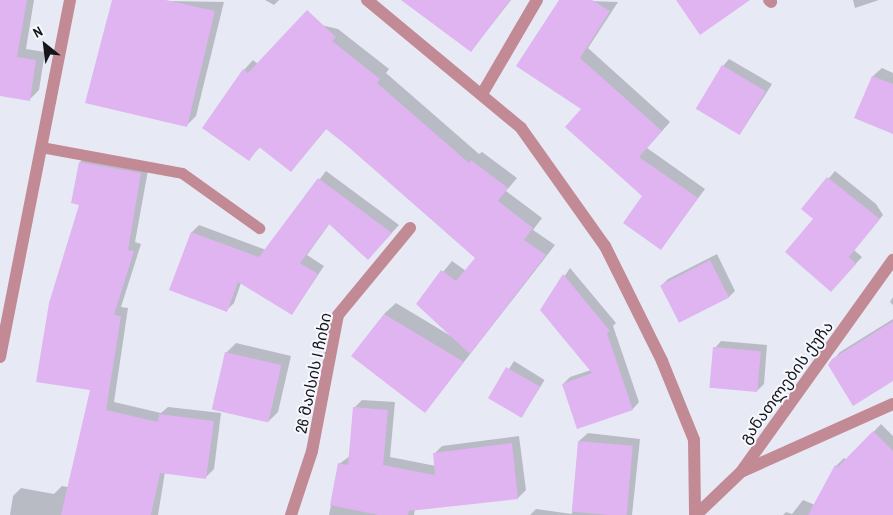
<!DOCTYPE html>
<html>
<head>
<meta charset="utf-8">
<style>
  body { margin:0 }
  #map { position:relative; width:893px; height:515px; overflow:hidden; background:#e7eaf5; font-family:"Archivo Narrow","Noto Sans Georgian",sans-serif }
  div>[style] { position:absolute }
  [style*='--x'] { left:calc(var(--x)*1px); top:calc(var(--y)*1px); width:calc(var(--w)*1px); rotate:calc(var(--a)*1deg) }
  .shadow>* { inset:0; background:#0003; transform-origin:0 0 }
  .building>* { inset:0; background:#dfb4f0; transform-origin:0 0 }
  .service>* { height:11px; margin:-5.5px; padding:0 5.5px; transform-origin:5.5px; border-radius:5.5px; background:#c28a95 }
  .minor>* { height:12px; margin:-6px; padding:0 6px; transform-origin:6px; border-radius:6px; background:#c28a95 }
  span { translate:-50% -50%; white-space:nowrap; text-align:center; line-height:1.15; -webkit-text-stroke:4px #f6f8fe; paint-order:stroke }
  .street-label { font-size:16px; color:#15161a }
  .north { position:absolute; left:20px; top:20px; width:50px; height:50px; -webkit-text-stroke:4px #f6f8fe; paint-order:stroke; rotate:331deg; font-size:14px; font-weight:700; line-height:20px; text-align:center; color:#15161a }
  .north::after { content:''; display:block; margin:auto; width:18px; height:22px; background:#15161a; clip-path:polygon(50% 0,100% 100%,50% 72%,0 100%) }
</style>
</head>
<body>
<div id="map">
  <div class="shadow">
    <div style="clip-path:polygon(0 0,34px 0,26px 49px,45px 52px,39px 90px,30px 99px,0 95px)"></div>
    <div style="clip-path:polygon(113px 0,224px 2px,196px 116px,187px 125px)"></div>
    <div style="clip-path:polygon(265px 0,279px 0,274px 5px)"></div>
    <div style="clip-path:polygon(407px 0,511px 0,471px 51px)"></div>
    <div style="clip-path:polygon(560px 0,618px 2px,588px 48px,670px 122px,647px 148px,705px 189px,661px 248px,644px 196px,583px 108px)"></div>
    <div style="clip-path:polygon(853px 0,879px 0,855px 8px)"></div>
    <div style="clip-path:polygon(300px 20px,338px 29px,389px 69px,386px 73px,479px 154px,482px 152px,517px 178px,506px 191px,542px 218px,533px 230px,555px 245px,425px 412px,384px 314px,396px 303px,451px 336px,417px 304px,452px 261px,466px 271px,476px 258px,327px 128px,291px 171px,261px 146px,249px 159px,244px 70px,253px 60px,258px 64px)"></div>
    <div style="clip-path:polygon(729px 59px,772px 84px,740px 134px,723px 66px)"></div>
    <div style="clip-path:polygon(882px 68px,893px 73px,893px 133px,856px 117px,873px 76px)"></div>
    <div style="clip-path:polygon(88px 154px,149px 165px,135px 242px,141px 244px,121px 307px,128px 308px,114px 402px,161px 413px,168px 407px,221px 413px,214px 469px,206px 477px,165px 472px,158px 515px,10px 515px,13px 496px,21px 488px,54px 494px,62px 486px,68px 487px,91px 389px,80px 162px)"></div>
    <div style="clip-path:polygon(326px 171px,399px 225px,375px 251px,330px 223px,307px 255px,324px 266px,292px 314px,241px 283px,234px 303px,226px 311px,192px 232px,199px 225px,266px 250px)"></div>
    <div style="clip-path:polygon(835px 171px,876px 204px,883px 215px,854px 250px,862px 257px,837px 284px,815px 219px,803px 209px)"></div>
    <div style="clip-path:polygon(717px 254px,735px 291px,729px 297px,679px 322px,661px 286px,668px 279px)"></div>
    <div style="clip-path:polygon(570px 268px,616px 323px,613px 326px,639px 402px,633px 409px,563px 384px,570px 377px,591px 370px,542px 310px)"></div>
    <div style="clip-path:polygon(893px 297px,893px 305px,890px 302px)"></div>
    <div style="clip-path:polygon(893px 319px,893px 380px,833px 360px,840px 352px)"></div>
    <div style="clip-path:polygon(721px 341px,767px 345px,764px 384px,758px 390px,715px 348px)"></div>
    <div style="clip-path:polygon(236px 343px,291px 356px,278px 412px,269px 421px,226px 353px)"></div>
    <div style="left:514px;top:361px;width:36px;height:44px;rotate:32deg"></div>
    <div style="clip-path:polygon(362px 400px,395px 402px,390px 457px,436px 466px,434px 454px,442px 446px,519px 436px,526px 490px,518px 498px,415px 509px,414px 515px,329px 515px,339px 464px,350px 456px,354px 408px)"></div>
    <div style="clip-path:polygon(881px 424px,893px 436px,893px 515px,783px 515px,786px 512px,792px 514px,803px 500px,815px 505px,836px 466px,844px 458px,847px 460px)"></div>
    <div style="clip-path:polygon(588px 433px,640px 439px,632px 515px,530px 515px,536px 509px,572px 514px,579px 441px)"></div>
  </div>
  <div class="building">
    <div style="clip-path:polygon(0 0,27px 0,17px 57px,36px 60px,30px 101px,0 96px)"></div>
    <div style="clip-path:polygon(112px 0,166px 0,215px 11px,187px 127px,85px 103px)"></div>
    <div style="clip-path:polygon(401px 0,510px 0,471px 52px)"></div>
    <div style="clip-path:polygon(559px 0,592px 0,610px 11px,580px 58px,662px 131px,639px 157px,698px 198px,661px 250px,623px 223px,642px 196px,565px 127px,581px 109px,516px 66px)"></div>
    <div style="clip-path:polygon(676px 0,750px 0,700px 35px)"></div>
    <div style="clip-path:polygon(307px 10px,336px 37px,332px 41px,380px 79px,377px 83px,469px 163px,471px 160px,508px 188px,498px 201px,533px 228px,524px 240px,546px 255px,470px 354px,416px 304px,441px 270px,456px 281px,475px 258px,351px 149px,326px 129px,291px 172px,259px 147px,249px 161px,202px 128px,243px 69px,248px 73px)"></div>
    <div style="left:722px;top:65px;width:51px;height:51px;rotate:31deg"></div>
    <div style="clip-path:polygon(872px 76px,893px 84px,893px 134px,854px 118px)"></div>
    <div style="clip-path:polygon(79px 162px,141px 173px,128px 250px,134px 251px,114px 315px,121px 316px,106px 410px,158px 422px,159px 414px,214px 421px,206px 479px,160px 473px,151px 515px,61px 515px,90px 390px,36px 382px,49px 303px,79px 205px,71px 203px)"></div>
    <div style="clip-path:polygon(827px 177px,880px 219px,849px 257px,856px 264px,831px 292px,785px 252px,813px 219px,801px 209px)"></div>
    <div style="clip-path:polygon(318px 178px,392px 233px,368px 260px,329px 224px,300px 263px,318px 274px,292px 315px,238px 282px,227px 312px,169px 290px,191px 232px,259px 257px)"></div>
    <div style="left:710px;top:260px;width:42px;height:56px;rotate:63deg"></div>
    <div style="clip-path:polygon(563px 274px,610px 331px,607px 333px,633px 410px,577px 429px,562px 384px,592px 373px,540px 310px)"></div>
    <div style="clip-path:polygon(384px 314px,464px 362px,425px 413px,351px 356px)"></div>
    <div style="clip-path:polygon(893px 321px,893px 381px,853px 406px,828px 365px,832px 359px)"></div>
    <div style="left:713px;top:347px;width:48px;height:41px;rotate:5deg"></div>
    <div style="left:225px;top:352px;width:58px;height:59px;rotate:13deg"></div>
    <div style="left:506px;top:367px;width:39px;height:36px;rotate:30deg"></div>
    <div style="clip-path:polygon(353px 407px,388px 410px,383px 465px,435px 475px,433px 453px,512px 443px,518px 499px,409px 511px,408px 515px,378px 515px,330px 505px,338px 463px,348px 465px)"></div>
    <div style="clip-path:polygon(873px 431px,893px 451px,893px 515px,808px 515px,835px 465px,838px 467px)"></div>
    <div style="left:578px;top:441px;width:55px;height:71px;rotate:5deg"></div>
  </div>
  <div class="service">
    <div style="--x:41;--y:147;--w:143;--a:10.4"></div>
    <div style="--x:182;--y:173;--w:95;--a:35.5"></div>
  </div>
  <div class="minor">
    <div style="--x:367;--y:0;--w:200;--a:39.7"></div>
    <div style="--x:521;--y:128;--w:145;--a:54.6"></div>
    <div style="--x:605;--y:246;--w:128;--a:63.6"></div>
    <div style="--x:662;--y:361;--w:85;--a:67.9"></div>
    <div style="--x:694;--y:440;--w:75;--a:89.2"></div>
    <div style="--x:769;--y:0;--w:3;--a:45"></div>
    <div style="--x:482;--y:94;--w:109;--a:-59.7"></div>
    <div style="--x:0;--y:357;--w:364;--a:-78.9"></div>
    <div style="--x:743;--y:471;--w:164;--a:-24.1"></div>
    <div style="--x:291;--y:515;--w:67;--a:-71.8"></div>
    <div style="--x:312;--y:451;--w:138;--a:-79.2"></div>
    <div style="--x:338;--y:315;--w:113;--a:-50.4"></div>
    <div style="--x:696;--y:515;--w:62;--a:-43.7"></div>
    <div style="--x:741;--y:472;--w:261;--a:-54.4"></div>
  </div>
  <div class="street-label">
    <span style="left:313px;top:373px;rotate:-78deg">26 მაისის I ჩიხი</span>
    <span style="left:786px;top:382px;rotate:-54deg">განათლების ქუჩა</span>
  </div>
  <div class="north">N</div>
</div>
</body>
</html>
